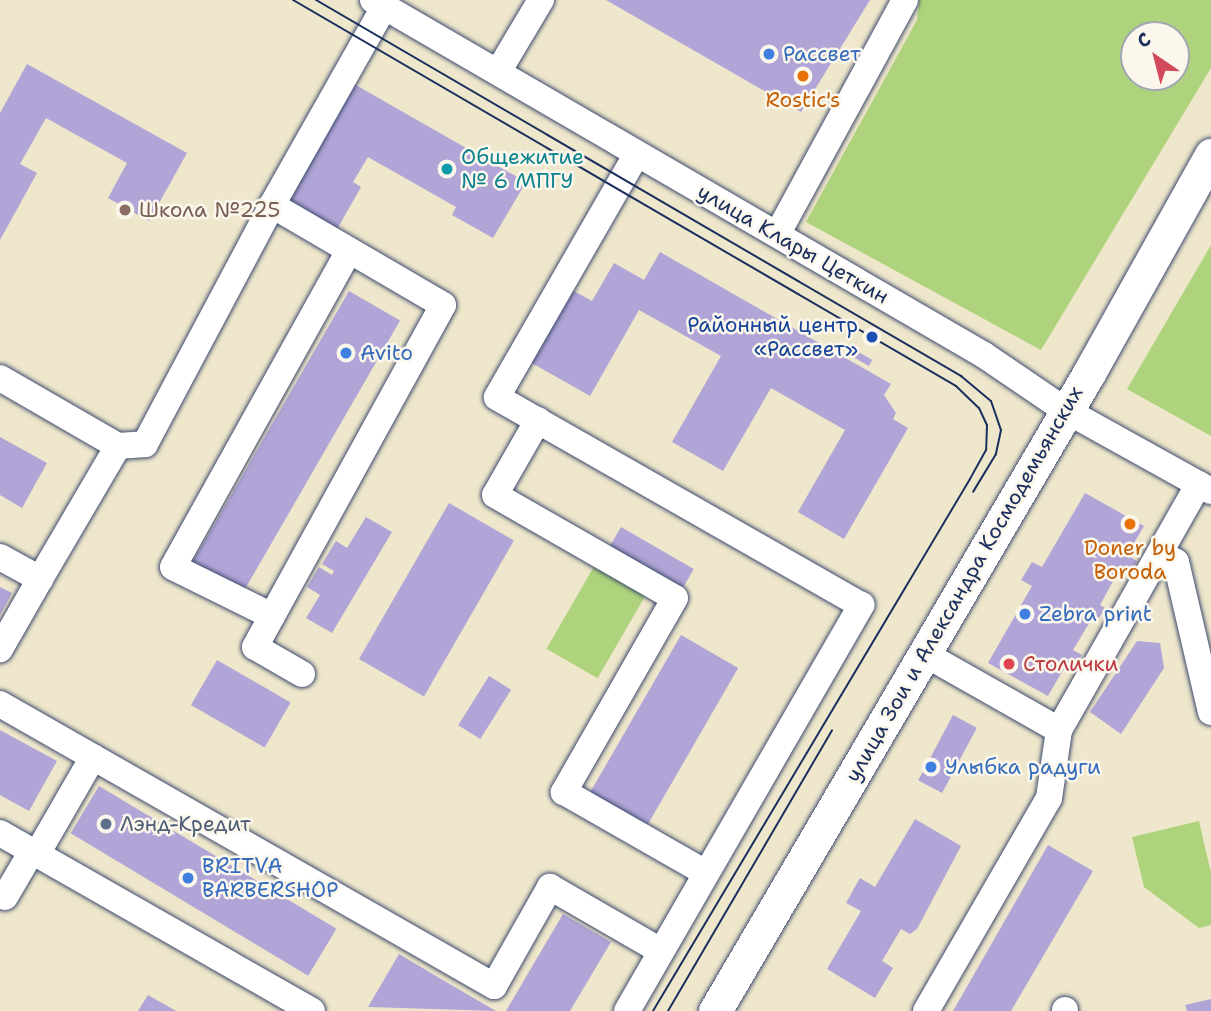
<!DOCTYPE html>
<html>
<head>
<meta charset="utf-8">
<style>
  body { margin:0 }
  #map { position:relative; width:1211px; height:1011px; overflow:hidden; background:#efe7cb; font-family:"Shantell Sans",sans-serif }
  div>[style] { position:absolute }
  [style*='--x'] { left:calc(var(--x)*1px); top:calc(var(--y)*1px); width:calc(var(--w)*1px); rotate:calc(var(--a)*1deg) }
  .green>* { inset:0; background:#afd37c; transform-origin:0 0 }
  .building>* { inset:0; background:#b1a4d6; transform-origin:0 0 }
  .roads { filter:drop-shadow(0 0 2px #3b4b6e) drop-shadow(0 0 2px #3b4b6e) }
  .minor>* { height:26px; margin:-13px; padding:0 13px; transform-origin:13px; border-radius:13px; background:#fff }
  .major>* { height:33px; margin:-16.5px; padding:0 16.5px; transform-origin:16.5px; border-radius:16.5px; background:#fff }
  .tram>* { height:2px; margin:-1px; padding:0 1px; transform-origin:1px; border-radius:1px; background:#1b2f5e }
  .dots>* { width:19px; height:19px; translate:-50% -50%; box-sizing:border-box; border:4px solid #fbf7ec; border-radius:50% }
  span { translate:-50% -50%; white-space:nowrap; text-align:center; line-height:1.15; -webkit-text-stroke:5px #fbf7ec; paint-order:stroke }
  .shop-label { font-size:21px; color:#366cbe }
  .left { translate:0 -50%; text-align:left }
  .food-label { font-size:21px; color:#c56008 }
  .culture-label { font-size:21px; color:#0d838f }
  .education-label { font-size:21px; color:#785e54 }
  .street-label { font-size:21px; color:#1b2f5e }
  .transit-label { font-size:21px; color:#164399 }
  .right { translate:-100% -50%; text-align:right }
  .health-label { font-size:21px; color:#be3a42 }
  .service-label { font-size:21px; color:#4e5e75 }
  .north { position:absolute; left:1120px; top:21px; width:70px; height:70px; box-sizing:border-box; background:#fbf7ec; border:2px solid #a1a7b3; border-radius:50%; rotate:325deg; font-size:19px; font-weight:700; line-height:28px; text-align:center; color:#1b2f5e }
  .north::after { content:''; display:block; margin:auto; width:24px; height:32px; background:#d1495b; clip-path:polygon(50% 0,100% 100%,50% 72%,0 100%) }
</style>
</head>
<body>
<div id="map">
  <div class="green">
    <div style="clip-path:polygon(evenodd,919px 0,1211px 0,1211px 68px,1041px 350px,806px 222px,917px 20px,919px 0,1134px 35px,1176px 35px,1176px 77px,1134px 77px,1134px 35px)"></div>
    <div style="clip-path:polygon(1211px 245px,1211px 436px,1127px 389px)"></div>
    <div style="left:596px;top:563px;width:59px;height:99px;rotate:30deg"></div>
    <div style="clip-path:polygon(1199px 821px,1211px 873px,1211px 925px,1199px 928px,1144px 887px,1132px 837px)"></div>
  </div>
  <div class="building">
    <div style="clip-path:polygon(606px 0,870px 0,801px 112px)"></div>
    <div style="clip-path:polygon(27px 64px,187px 153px,149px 221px,108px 198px,127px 163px,46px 118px,20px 164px,37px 173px,0 240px,0 113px)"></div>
    <div style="clip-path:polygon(354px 84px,526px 182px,493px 238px,452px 215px,456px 207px,368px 157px,353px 182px,361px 187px,336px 231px,286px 203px)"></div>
    <div style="clip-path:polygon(660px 252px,891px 384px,884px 395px,896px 413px,893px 419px,908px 428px,844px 539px,798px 512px,845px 430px,771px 388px,723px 471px,672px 442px,721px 356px,639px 310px,590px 396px,530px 362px,572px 290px,592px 301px,614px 263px,644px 280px)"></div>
    <div style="left:349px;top:291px;width:59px;height:317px;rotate:30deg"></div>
    <div style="left:855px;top:350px;width:20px;height:7px;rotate:30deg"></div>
    <div style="clip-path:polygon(0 437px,47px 463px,22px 508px,0 495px)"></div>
    <div style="clip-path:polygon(1085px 493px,1144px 526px,1127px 555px,1137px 561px,1132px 570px,1127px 568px,1122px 577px,1117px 574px,1100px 605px,1105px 608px,1099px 618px,1094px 615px,1073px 650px,1082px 655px,1076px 665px,1071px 662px,1066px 671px,1063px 670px,1048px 696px,988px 663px,1032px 586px,1021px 580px,1032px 562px,1042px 567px)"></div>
    <div style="left:449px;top:503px;width:75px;height:180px;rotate:30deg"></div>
    <div style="clip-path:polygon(366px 517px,392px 532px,332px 633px,306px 618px,320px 595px,307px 587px,319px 567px,332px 575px,334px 571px,322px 564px,336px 541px,347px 548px)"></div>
    <div style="left:621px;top:527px;width:84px;height:24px;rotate:30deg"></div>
    <div style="clip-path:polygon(0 587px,12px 593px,0 615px)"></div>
    <div style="left:681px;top:635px;width:66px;height:182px;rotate:30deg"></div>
    <div style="clip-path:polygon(1137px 641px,1160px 643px,1164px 668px,1121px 734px,1090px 712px)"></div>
    <div style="left:217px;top:660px;width:85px;height:52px;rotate:30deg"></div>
    <div style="left:489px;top:676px;width:26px;height:58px;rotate:32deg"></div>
    <div style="left:953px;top:715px;width:27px;height:74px;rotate:28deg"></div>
    <div style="clip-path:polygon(0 730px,57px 761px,29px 811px,0 795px)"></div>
    <div style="left:99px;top:786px;width:277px;height:55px;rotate:31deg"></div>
    <div style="clip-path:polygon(915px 819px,961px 846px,917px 929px,910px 934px,901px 929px,882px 961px,893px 968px,875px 998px,827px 969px,861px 911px,846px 903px,860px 878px,875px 887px)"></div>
    <div style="clip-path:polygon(1048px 845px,1093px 871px,1011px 1011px,953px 1011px)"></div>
    <div style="clip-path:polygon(563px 914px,611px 942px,570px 1011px,506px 1011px)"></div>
    <div style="clip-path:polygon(399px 954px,441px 979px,496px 1011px,368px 1007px)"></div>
    <div style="clip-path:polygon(148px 995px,176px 1011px,138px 1011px)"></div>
    <div style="clip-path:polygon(1211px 999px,1211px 1011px,1187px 1011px,1185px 1005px)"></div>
  </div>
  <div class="roads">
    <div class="minor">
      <div style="--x:373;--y:0;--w:707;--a:30.16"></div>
      <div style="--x:984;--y:355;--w:98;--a:34.2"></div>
      <div style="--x:1065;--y:410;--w:167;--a:29"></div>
      <div style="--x:498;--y:72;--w:84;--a:-59.2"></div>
      <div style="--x:778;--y:233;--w:265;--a:-61.4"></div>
      <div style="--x:0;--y:378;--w:136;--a:30"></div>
      <div style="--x:538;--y:420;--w:86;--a:119.8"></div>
      <div style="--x:495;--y:495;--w:207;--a:29.8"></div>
      <div style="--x:675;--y:598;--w:224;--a:119.8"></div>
      <div style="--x:564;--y:792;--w:163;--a:29.7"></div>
      <div style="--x:1160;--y:553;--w:18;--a:29"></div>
      <div style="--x:1176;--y:562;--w:154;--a:76.9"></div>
      <div style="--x:0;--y:557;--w:46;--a:28.8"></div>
      <div style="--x:40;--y:579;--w:81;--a:119.7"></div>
      <div style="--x:40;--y:579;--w:154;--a:-59.6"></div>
      <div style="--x:118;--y:446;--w:27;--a:-4"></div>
      <div style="--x:145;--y:444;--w:271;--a:-62"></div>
      <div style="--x:272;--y:616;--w:110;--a:-153.7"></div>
      <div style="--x:173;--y:567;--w:362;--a:-60.9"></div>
      <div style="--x:923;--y:653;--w:156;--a:29.5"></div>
      <div style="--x:1059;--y:730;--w:283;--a:-60.4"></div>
      <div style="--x:302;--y:674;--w:54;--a:-150.1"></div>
      <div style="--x:255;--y:647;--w:390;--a:-61.2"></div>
      <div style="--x:443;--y:305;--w:198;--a:-149.7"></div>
      <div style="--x:272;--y:205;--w:227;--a:-60.5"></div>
      <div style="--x:0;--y:704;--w:569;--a:29.72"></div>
      <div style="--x:494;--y:986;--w:114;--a:-60.5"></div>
      <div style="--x:550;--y:887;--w:128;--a:30"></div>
      <div style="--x:0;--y:833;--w:359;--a:29.7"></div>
      <div style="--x:37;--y:854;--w:112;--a:-60"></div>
      <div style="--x:5;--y:897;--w:53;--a:-59.6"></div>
      <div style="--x:627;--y:1011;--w:469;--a:-60"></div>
      <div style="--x:861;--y:605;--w:419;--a:-150.3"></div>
      <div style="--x:497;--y:397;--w:280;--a:-60.1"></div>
      <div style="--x:926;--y:1011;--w:246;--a:-60"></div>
      <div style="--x:1049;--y:798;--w:69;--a:-81.6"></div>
      <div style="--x:1065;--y:1011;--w:1;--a:-90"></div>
    </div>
    <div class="major">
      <div style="--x:715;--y:1011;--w:740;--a:-59.62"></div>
      <div style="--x:1089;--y:373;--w:250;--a:-60.8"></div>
    </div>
  </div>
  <div class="tram">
    <div style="--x:293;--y:0;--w:767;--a:30.21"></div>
    <div style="--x:956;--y:386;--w:32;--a:44"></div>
    <div style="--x:979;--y:408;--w:19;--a:65"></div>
    <div style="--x:987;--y:425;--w:25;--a:92"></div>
    <div style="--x:986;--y:450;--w:33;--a:119"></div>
    <div style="--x:970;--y:479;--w:619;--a:120.79"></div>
    <div style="--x:316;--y:0;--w:747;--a:30.24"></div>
    <div style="--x:961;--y:376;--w:39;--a:40"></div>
    <div style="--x:991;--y:401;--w:31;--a:71"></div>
    <div style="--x:1001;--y:430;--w:25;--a:102"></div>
    <div style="--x:996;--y:454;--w:44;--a:121.2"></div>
    <div style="--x:668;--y:1011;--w:325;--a:-59.7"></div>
  </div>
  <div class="dots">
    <div style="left:769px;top:54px;background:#3f7fe0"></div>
    <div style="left:803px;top:76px;background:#e8710a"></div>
    <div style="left:447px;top:169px;background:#0f9aa8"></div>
    <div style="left:125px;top:210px;background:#8d6e63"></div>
    <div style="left:872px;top:337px;background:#1a4fb4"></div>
    <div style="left:346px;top:353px;background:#3f7fe0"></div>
    <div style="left:1130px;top:524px;background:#e8710a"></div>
    <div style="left:1025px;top:614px;background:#3f7fe0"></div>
    <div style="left:1009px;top:664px;background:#e0444e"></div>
    <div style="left:931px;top:767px;background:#3f7fe0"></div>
    <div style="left:106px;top:824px;background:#5c6f8a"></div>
    <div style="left:188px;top:878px;background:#3f7fe0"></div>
  </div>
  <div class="shop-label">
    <span class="left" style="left:783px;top:54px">Рассвет</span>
    <span class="left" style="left:360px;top:353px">Avito</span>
    <span class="left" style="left:1039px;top:614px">Zebra print</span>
    <span class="left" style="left:945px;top:767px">Улыбка радуги</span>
    <span class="left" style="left:202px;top:878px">BRITVA<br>BARBERSHOP</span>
  </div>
  <div class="food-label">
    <span style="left:803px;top:100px">Rostic's</span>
    <span style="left:1130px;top:560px">Doner by<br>Boroda</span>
  </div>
  <div class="culture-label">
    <span class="left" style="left:461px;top:169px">Общежитие<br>№ 6 МПГУ</span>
  </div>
  <div class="education-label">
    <span class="left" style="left:139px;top:210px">Школа №225</span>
  </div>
  <div class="street-label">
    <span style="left:793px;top:244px;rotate:30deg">улица Клары Цеткин</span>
    <span style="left:964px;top:584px;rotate:-60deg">улица Зои и Александра Космодемьянских</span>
  </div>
  <div class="transit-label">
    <span class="right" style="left:858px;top:337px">Районный центр<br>«Рассвет»</span>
  </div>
  <div class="health-label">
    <span class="left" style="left:1023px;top:664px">Столички</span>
  </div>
  <div class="service-label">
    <span class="left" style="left:120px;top:824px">Лэнд-Кредит</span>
  </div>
  <div class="north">С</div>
</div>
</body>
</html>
